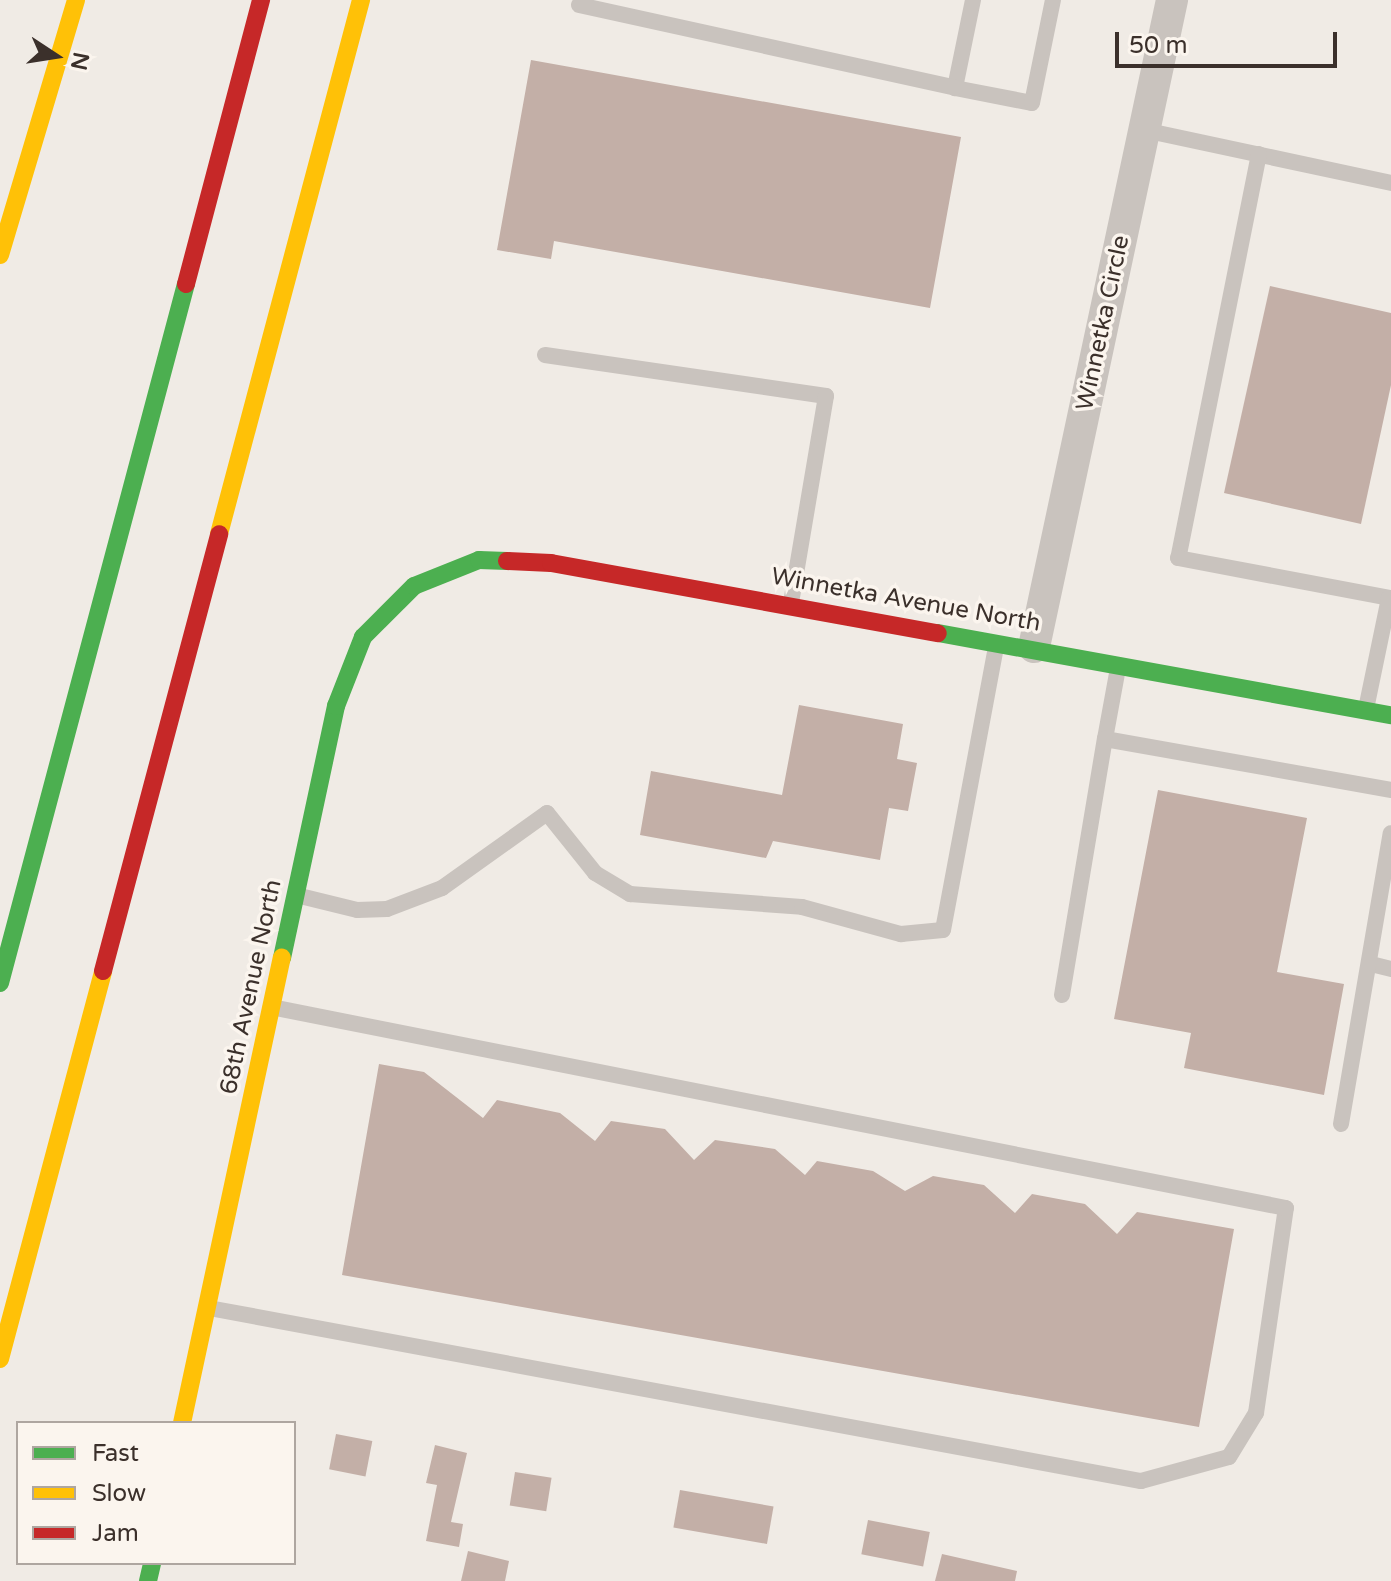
<!DOCTYPE html>
<html>
<head>
<meta charset="utf-8">
<style>
  body { margin:0 }
  #map { position:relative; width:1391px; height:1581px; overflow:hidden; background:#f0ebe5; font-family:"Varela Round",sans-serif }
  div>[style] { position:absolute }
  [style*='--x'] { left:calc(var(--x)*1px); top:calc(var(--y)*1px); width:calc(var(--w)*1px); rotate:calc(var(--a)*1deg) }
  .building>* { inset:0; background:#c3afa7; transform-origin:0 0 }
  .lane>* { height:16px; margin:-8px; padding:0 8px; transform-origin:8px; border-radius:8px; background:#c9c3be }
  .street>* { height:32px; margin:-16px; padding:0 16px; transform-origin:16px; border-radius:16px; background:#c9c3be }
  .fast>* { height:18px; margin:-9px; padding:0 9px; transform-origin:9px; border-radius:9px; background:#4caf50 }
  .slow>* { height:18px; margin:-9px; padding:0 9px; transform-origin:9px; border-radius:9px; background:#ffc107 }
  .jam>* { height:18px; margin:-9px; padding:0 9px; transform-origin:9px; border-radius:9px; background:#c62828 }
  span { translate:-50% -50%; white-space:nowrap; text-align:center; line-height:1.15; -webkit-text-stroke:7px #fbf5ee; paint-order:stroke }
  .street-label { font-size:24px; color:#3b302b }
  .legend { position:absolute; left:16px; top:1421px; width:280px; height:144px; box-sizing:border-box; background:#fbf5ee; border:2px solid #aea6a0; margin:0; padding:10px 14px; list-style:none; font-size:24px; color:#3b302b }
  .legend li { display:flex; align-items:center; gap:16px; height:40px }
  .legend b { width:40px; border:2px solid #aea6a0 }
  .north { position:absolute; left:16px; top:16px; width:80px; height:80px; -webkit-text-stroke:6px #fbf5ee; paint-order:stroke; rotate:102deg; font-size:22px; font-weight:700; line-height:32px; text-align:center; color:#3b302b }
  .north::after { content:''; display:block; margin:auto; width:28px; height:36px; background:#3b302b; clip-path:polygon(50% 0,100% 100%,50% 72%,0 100%) }
  .scale { position:absolute; left:1115px; top:32px; width:222px; height:36px; box-sizing:border-box; border:4px solid #3b302b; border-top:0; padding-left:10px; font-size:24px; line-height:28px; white-space:nowrap; color:#3b302b; -webkit-text-stroke:6px #fbf5ee; paint-order:stroke }
</style>
</head>
<body>
<div id="map">
  <div class="building">
    <div style="clip-path:polygon(531px 60px,961px 137px,930px 308px,554px 241px,551px 259px,497px 250px)"></div>
    <div style="clip-path:polygon(1270px 286px,1391px 313px,1391px 385px,1361px 524px,1224px 493px)"></div>
    <div style="clip-path:polygon(799px 705px,903px 724px,897px 759px,917px 763px,908px 811px,889px 808px,880px 860px,773px 841px,766px 858px,640px 835px,651px 771px,782px 795px)"></div>
    <div style="clip-path:polygon(1158px 790px,1307px 818px,1277px 972px,1344px 984px,1324px 1095px,1184px 1068px,1191px 1033px,1114px 1019px)"></div>
    <div style="clip-path:polygon(379px 1064px,424px 1072px,483px 1118px,497px 1100px,560px 1113px,595px 1141px,611px 1121px,665px 1129px,694px 1160px,715px 1140px,775px 1149px,805px 1175px,817px 1161px,873px 1171px,905px 1191px,933px 1176px,984px 1185px,1015px 1213px,1032px 1194px,1085px 1204px,1117px 1234px,1137px 1212px,1234px 1229px,1199px 1427px,342px 1275px)"></div>
    <div style="left:336px;top:1434px;width:37px;height:36px;rotate:11deg"></div>
    <div style="clip-path:polygon(435px 1445px,467px 1453px,451px 1522px,463px 1524px,459px 1547px,426px 1541px,437px 1485px,426px 1483px)"></div>
    <div style="left:515px;top:1472px;width:37px;height:34px;rotate:9deg"></div>
    <div style="left:680px;top:1490px;width:95px;height:38px;rotate:10deg"></div>
    <div style="left:868px;top:1520px;width:63px;height:35px;rotate:11deg"></div>
    <div style="clip-path:polygon(468px 1551px,509px 1561px,505px 1581px,461px 1581px)"></div>
    <div style="clip-path:polygon(942px 1554px,1017px 1571px,1015px 1581px,935px 1581px)"></div>
  </div>
  <div class="lane">
    <div style="--x:973;--y:0;--w:90;--a:101.6"></div>
    <div style="--x:955;--y:88;--w:78;--a:11"></div>
    <div style="--x:1032;--y:103;--w:105;--a:-78.5"></div>
    <div style="--x:579;--y:5;--w:385;--a:12.4"></div>
    <div style="--x:1144;--y:130;--w:253;--a:12.1"></div>
    <div style="--x:1259;--y:154;--w:412;--a:101.3"></div>
    <div style="--x:1178;--y:558;--w:215;--a:10.7"></div>
    <div style="--x:1389;--y:598;--w:113;--a:101.7"></div>
    <div style="--x:545;--y:355;--w:284;--a:8.3"></div>
    <div style="--x:826;--y:396;--w:210;--a:99.6"></div>
    <div style="--x:1118;--y:668;--w:72;--a:100.4"></div>
    <div style="--x:1105;--y:739;--w:291;--a:10.1"></div>
    <div style="--x:296;--y:895;--w:63;--a:13.8"></div>
    <div style="--x:357;--y:910;--w:30;--a:-2"></div>
    <div style="--x:387;--y:909;--w:59;--a:-20.9"></div>
    <div style="--x:442;--y:888;--w:129;--a:-35.5"></div>
    <div style="--x:547;--y:813;--w:77;--a:51.3"></div>
    <div style="--x:595;--y:873;--w:41;--a:31"></div>
    <div style="--x:630;--y:894;--w:172;--a:4.3"></div>
    <div style="--x:802;--y:907;--w:103;--a:15.3"></div>
    <div style="--x:901;--y:934;--w:42;--a:-5.4"></div>
    <div style="--x:943;--y:930;--w:289;--a:-79.4"></div>
    <div style="--x:1371;--y:964;--w:21;--a:14"></div>
    <div style="--x:1062;--y:995;--w:260;--a:-80.5"></div>
    <div style="--x:1341;--y:1124;--w:295;--a:-80.3"></div>
    <div style="--x:209;--y:1308;--w:948;--a:10.52"></div>
    <div style="--x:1141;--y:1481;--w:91;--a:-15.3"></div>
    <div style="--x:1229;--y:1457;--w:52;--a:-58.5"></div>
    <div style="--x:1256;--y:1413;--w:207;--a:-81.7"></div>
    <div style="--x:1286;--y:1208;--w:1035;--a:-168.8"></div>
  </div>
  <div class="street">
    <div style="--x:1034;--y:647;--w:662;--a:-77.96"></div>
  </div>
  <div class="fast">
    <div style="--x:938;--y:633;--w:460;--a:10.3"></div>
    <div style="--x:282;--y:958;--w:258;--a:-77.9"></div>
    <div style="--x:336;--y:706;--w:74;--a:-68.6"></div>
    <div style="--x:363;--y:637;--w:72;--a:-45"></div>
    <div style="--x:414;--y:586;--w:70;--a:-21.8"></div>
    <div style="--x:479;--y:560;--w:28;--a:2"></div>
    <div style="--x:0;--y:983;--w:723;--a:-75.1"></div>
    <div style="--x:148;--y:1581;--w:18;--a:-77"></div>
  </div>
  <div class="slow">
    <div style="--x:0;--y:255;--w:266;--a:-73.4"></div>
    <div style="--x:219;--y:534;--w:553;--a:-75.11"></div>
    <div style="--x:0;--y:1359;--w:401;--a:-75.1"></div>
    <div style="--x:182;--y:1423;--w:476;--a:-77.9"></div>
  </div>
  <div class="jam">
    <div style="--x:186;--y:284;--w:294;--a:-75.2"></div>
    <div style="--x:507;--y:561;--w:44;--a:2.6"></div>
    <div style="--x:551;--y:563;--w:393;--a:10.3"></div>
    <div style="--x:103;--y:971;--w:452;--a:-75.1"></div>
  </div>
  <div class="street-label">
    <span style="left:1103px;top:323px;rotate:-78deg">Winnetka Circle</span>
    <span style="left:906px;top:600px;rotate:10deg">Winnetka Avenue North</span>
    <span style="left:251px;top:987px;rotate:-78deg">68th Avenue North</span>
  </div>
  <ul class="legend">
  <li><b style="height:10px;background:#4caf50"></b>Fast</li>
  <li><b style="height:10px;background:#ffc107"></b>Slow</li>
  <li><b style="height:10px;background:#c62828"></b>Jam</li>
  </ul>
  <div class="north">N</div>
  <div class="scale">50 m</div>
</div>
</body>
</html>
